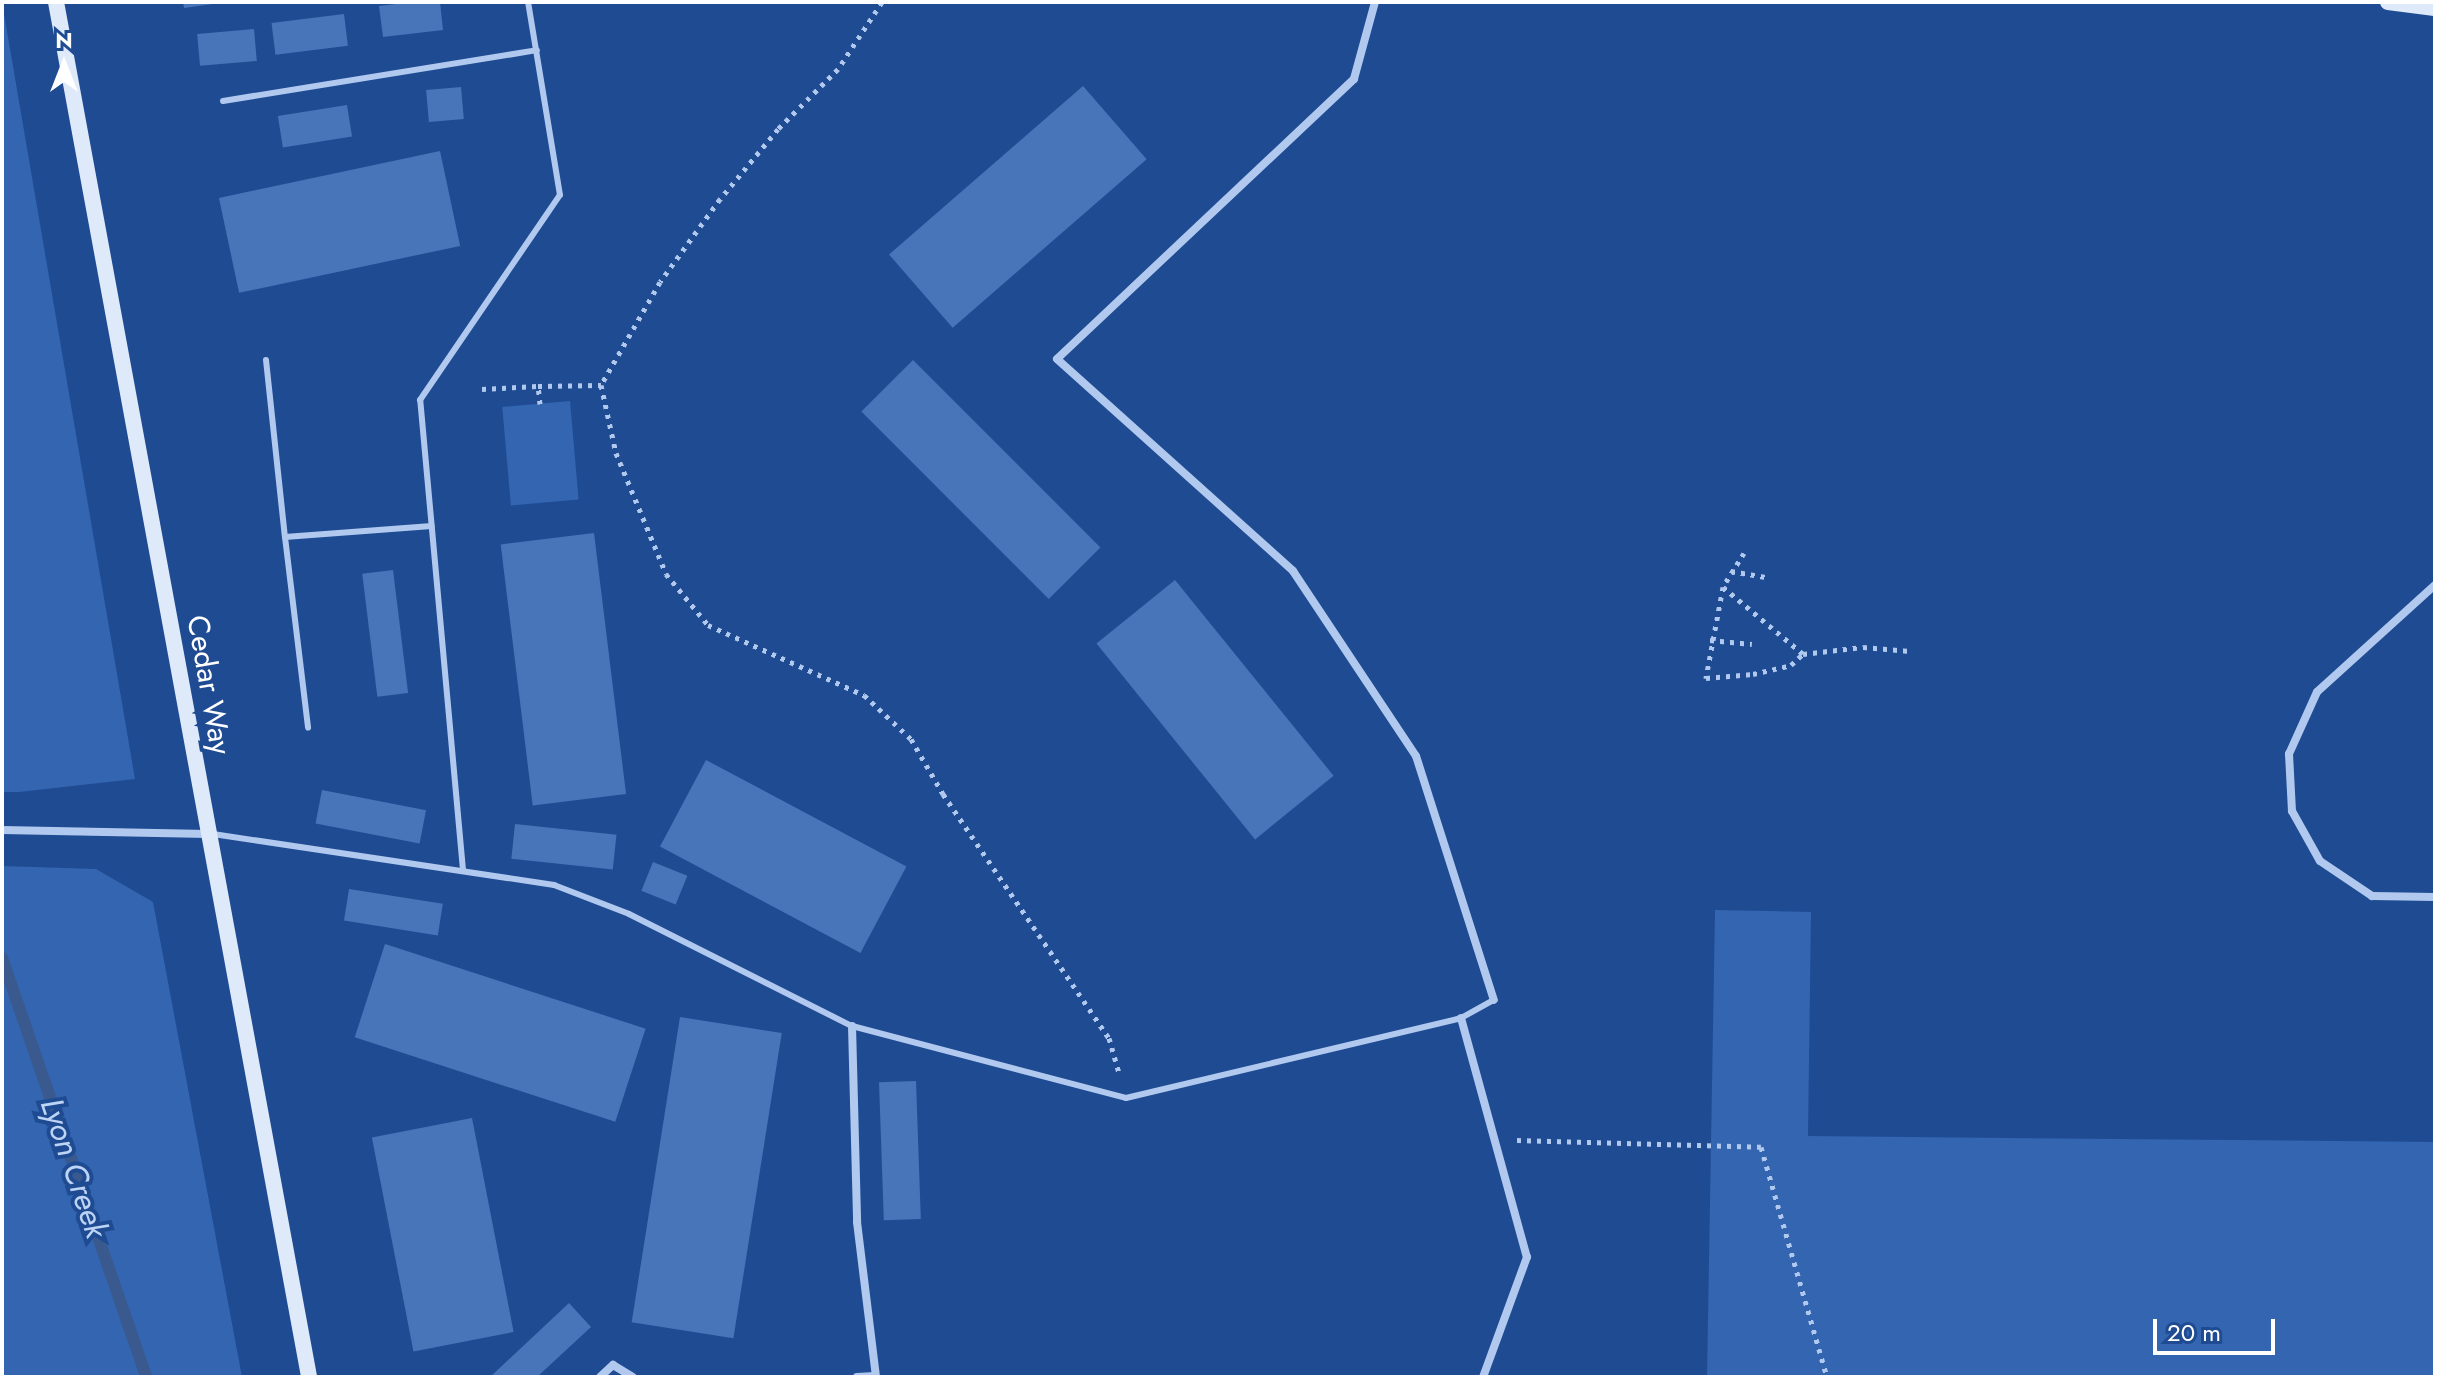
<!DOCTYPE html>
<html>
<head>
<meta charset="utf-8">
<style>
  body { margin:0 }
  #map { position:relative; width:2437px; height:1379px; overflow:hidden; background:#1f4b93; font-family:Jost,sans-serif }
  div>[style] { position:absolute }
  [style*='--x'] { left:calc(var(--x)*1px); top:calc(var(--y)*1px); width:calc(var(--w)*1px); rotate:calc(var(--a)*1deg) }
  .green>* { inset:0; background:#3365b0; transform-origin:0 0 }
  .stream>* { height:12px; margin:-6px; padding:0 6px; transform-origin:6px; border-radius:6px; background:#3a5a8f }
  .building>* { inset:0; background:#4875b9; transform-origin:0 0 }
  .path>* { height:5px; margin-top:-2.5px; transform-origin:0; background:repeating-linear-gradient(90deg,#b1c9ee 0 4px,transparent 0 10px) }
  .lane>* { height:6px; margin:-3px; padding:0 3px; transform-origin:3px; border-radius:3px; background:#b1c9ee }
  .street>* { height:8px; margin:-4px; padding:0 4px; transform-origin:4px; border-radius:4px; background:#b1c9ee }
  .secondary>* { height:16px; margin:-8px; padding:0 8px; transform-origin:8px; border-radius:8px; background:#dee9fa }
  span { translate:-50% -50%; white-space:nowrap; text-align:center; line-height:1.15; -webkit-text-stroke:8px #1f4b93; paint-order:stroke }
  .street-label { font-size:30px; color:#fff }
  .water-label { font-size:32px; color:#bdd4f5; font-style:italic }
  .frame { position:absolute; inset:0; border:4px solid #fff; pointer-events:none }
  .north { position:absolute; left:24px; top:24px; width:80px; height:80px; -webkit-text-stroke:6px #1f4b93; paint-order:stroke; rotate:0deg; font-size:22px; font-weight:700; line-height:32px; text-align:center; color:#fff }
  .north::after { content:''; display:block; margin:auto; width:28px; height:36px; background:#fff; clip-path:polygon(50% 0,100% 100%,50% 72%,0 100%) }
  .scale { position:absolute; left:2153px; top:1319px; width:122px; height:36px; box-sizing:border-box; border:4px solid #fff; border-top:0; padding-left:10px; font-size:24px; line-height:28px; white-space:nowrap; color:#fff; -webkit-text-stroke:6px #1f4b93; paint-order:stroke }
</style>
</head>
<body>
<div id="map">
  <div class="green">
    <div style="clip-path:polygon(2px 2px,135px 779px,19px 792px,2px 792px)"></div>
    <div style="left:570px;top:401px;width:99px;height:68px;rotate:85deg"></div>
    <div style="clip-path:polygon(2px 866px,96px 869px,153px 902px,242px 1377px,2px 1377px)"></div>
    <div style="clip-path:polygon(1715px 910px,1811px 912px,1808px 1136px,2435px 1142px,2435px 1377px,1707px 1377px)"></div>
  </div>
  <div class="stream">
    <div style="--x:2;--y:958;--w:443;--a:71"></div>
  </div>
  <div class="building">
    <div style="clip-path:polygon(183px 2px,213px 2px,213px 4px,184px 8px)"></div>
    <div style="clip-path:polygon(413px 2px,440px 2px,443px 30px,383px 37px,379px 6px)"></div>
    <div style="left:344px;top:14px;width:32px;height:73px;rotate:83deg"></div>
    <div style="left:254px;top:29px;width:32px;height:57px;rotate:85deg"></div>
    <div style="left:1083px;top:86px;width:97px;height:257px;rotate:49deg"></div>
    <div style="left:461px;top:87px;width:32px;height:35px;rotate:85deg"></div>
    <div style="left:347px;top:105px;width:32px;height:70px;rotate:81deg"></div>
    <div style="left:440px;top:151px;width:97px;height:226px;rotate:78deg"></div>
    <div style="left:913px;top:360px;width:265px;height:73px;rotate:45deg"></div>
    <div style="left:594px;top:533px;width:263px;height:94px;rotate:83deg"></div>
    <div style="left:393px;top:570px;width:124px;height:31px;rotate:83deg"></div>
    <div style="left:1175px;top:580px;width:252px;height:101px;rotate:51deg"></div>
    <div style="left:706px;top:760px;width:227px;height:98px;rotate:28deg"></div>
    <div style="left:322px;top:790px;width:106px;height:34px;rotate:11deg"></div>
    <div style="left:515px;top:824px;width:102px;height:35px;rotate:6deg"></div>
    <div style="left:653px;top:862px;width:37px;height:31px;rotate:22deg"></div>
    <div style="left:349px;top:889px;width:95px;height:32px;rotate:9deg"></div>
    <div style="left:385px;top:944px;width:274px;height:98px;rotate:18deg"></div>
    <div style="left:680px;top:1017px;width:103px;height:309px;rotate:9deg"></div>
    <div style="left:916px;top:1081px;width:138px;height:37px;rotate:88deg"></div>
    <div style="left:472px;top:1118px;width:218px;height:102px;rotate:79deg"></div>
    <div style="clip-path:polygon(569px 1303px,591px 1327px,537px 1377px,490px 1377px)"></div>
  </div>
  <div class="path">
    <div style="--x:882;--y:2;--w:80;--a:123.3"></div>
    <div style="--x:838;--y:69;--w:85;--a:135"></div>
    <div style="--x:778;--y:129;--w:91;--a:129.6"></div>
    <div style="--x:720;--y:199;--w:102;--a:125.9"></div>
    <div style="--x:660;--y:282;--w:119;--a:119.8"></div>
    <div style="--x:601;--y:385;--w:70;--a:77.6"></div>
    <div style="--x:616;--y:453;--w:131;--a:67.5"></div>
    <div style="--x:666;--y:574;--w:66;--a:50.5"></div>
    <div style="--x:708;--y:625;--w:171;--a:24.2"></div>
    <div style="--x:864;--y:695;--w:64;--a:43.1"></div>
    <div style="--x:911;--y:739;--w:64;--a:59.8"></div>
    <div style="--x:943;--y:794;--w:295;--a:55.8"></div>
    <div style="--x:1109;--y:1038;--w:36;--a:74"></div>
    <div style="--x:482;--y:389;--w:55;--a:-3.1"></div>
    <div style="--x:540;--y:404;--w:18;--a:-96"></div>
    <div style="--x:538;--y:386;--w:63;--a:-0.9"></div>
    <div style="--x:1744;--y:553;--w:40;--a:122"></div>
    <div style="--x:1723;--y:587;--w:93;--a:100.6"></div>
    <div style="--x:1706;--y:678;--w:47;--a:-4.9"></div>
    <div style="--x:1753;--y:674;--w:39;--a:-13"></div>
    <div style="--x:1791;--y:665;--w:16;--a:-43"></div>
    <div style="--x:1803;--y:654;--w:60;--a:-6.7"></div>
    <div style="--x:1863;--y:647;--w:47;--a:4.9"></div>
    <div style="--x:1731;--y:571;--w:35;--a:10"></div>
    <div style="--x:1723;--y:587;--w:104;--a:39.9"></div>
    <div style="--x:1710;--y:640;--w:42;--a:5.4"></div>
    <div style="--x:1517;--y:1140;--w:244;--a:1.6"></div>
    <div style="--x:1761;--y:1147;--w:239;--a:74"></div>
  </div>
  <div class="lane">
    <div style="--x:223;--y:101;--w:318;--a:-9.2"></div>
    <div style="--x:266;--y:360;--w:178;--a:83.9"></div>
    <div style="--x:285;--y:537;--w:147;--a:-4.3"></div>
    <div style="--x:285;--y:537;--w:192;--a:83.1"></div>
    <div style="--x:213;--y:834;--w:345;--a:8.5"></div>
    <div style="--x:554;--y:885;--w:80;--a:21.1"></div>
    <div style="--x:629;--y:914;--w:250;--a:26.7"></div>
    <div style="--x:852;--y:1026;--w:283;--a:14.7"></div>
    <div style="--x:1126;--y:1098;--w:344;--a:-13.4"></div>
    <div style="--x:1461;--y:1018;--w:38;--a:-29"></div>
    <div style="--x:463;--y:870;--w:472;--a:-95.2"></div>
    <div style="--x:420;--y:400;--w:248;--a:-55.7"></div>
    <div style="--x:560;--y:195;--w:196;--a:-99.4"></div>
  </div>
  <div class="street">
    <div style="--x:1375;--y:2;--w:80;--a:105.3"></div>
    <div style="--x:1354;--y:79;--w:408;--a:136.7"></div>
    <div style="--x:1057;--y:359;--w:317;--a:41.9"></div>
    <div style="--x:1293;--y:571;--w:222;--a:56.4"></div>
    <div style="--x:1416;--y:756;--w:256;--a:72.3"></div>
    <div style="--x:2435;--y:585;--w:159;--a:137.8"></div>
    <div style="--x:2317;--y:692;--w:68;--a:114.3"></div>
    <div style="--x:2289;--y:754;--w:57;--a:87"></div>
    <div style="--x:2292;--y:811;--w:57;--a:60.8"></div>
    <div style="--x:2320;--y:861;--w:63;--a:33.9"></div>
    <div style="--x:2372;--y:896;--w:63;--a:0.9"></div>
    <div style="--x:2;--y:830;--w:206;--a:1.1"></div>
    <div style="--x:1461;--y:1018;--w:248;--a:74.6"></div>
    <div style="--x:1527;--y:1257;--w:128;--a:110.1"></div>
    <div style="--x:852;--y:1026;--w:196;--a:88.5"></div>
    <div style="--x:857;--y:1222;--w:156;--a:83"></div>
    <div style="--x:600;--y:1377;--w:18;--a:-43"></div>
    <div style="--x:613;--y:1365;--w:23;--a:31"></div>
    <div style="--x:857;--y:1377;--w:18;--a:-3"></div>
  </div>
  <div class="secondary">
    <div style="--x:56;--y:2;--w:1398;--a:79.57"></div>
    <div style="--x:2388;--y:2;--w:47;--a:7.3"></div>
  </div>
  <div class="street-label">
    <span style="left:209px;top:685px;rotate:80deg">Cedar Way</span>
  </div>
  <div class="water-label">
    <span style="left:74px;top:1168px;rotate:71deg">Lyon Creek</span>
  </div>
  <div class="frame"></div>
  <div class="north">N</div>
  <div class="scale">20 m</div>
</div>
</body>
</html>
